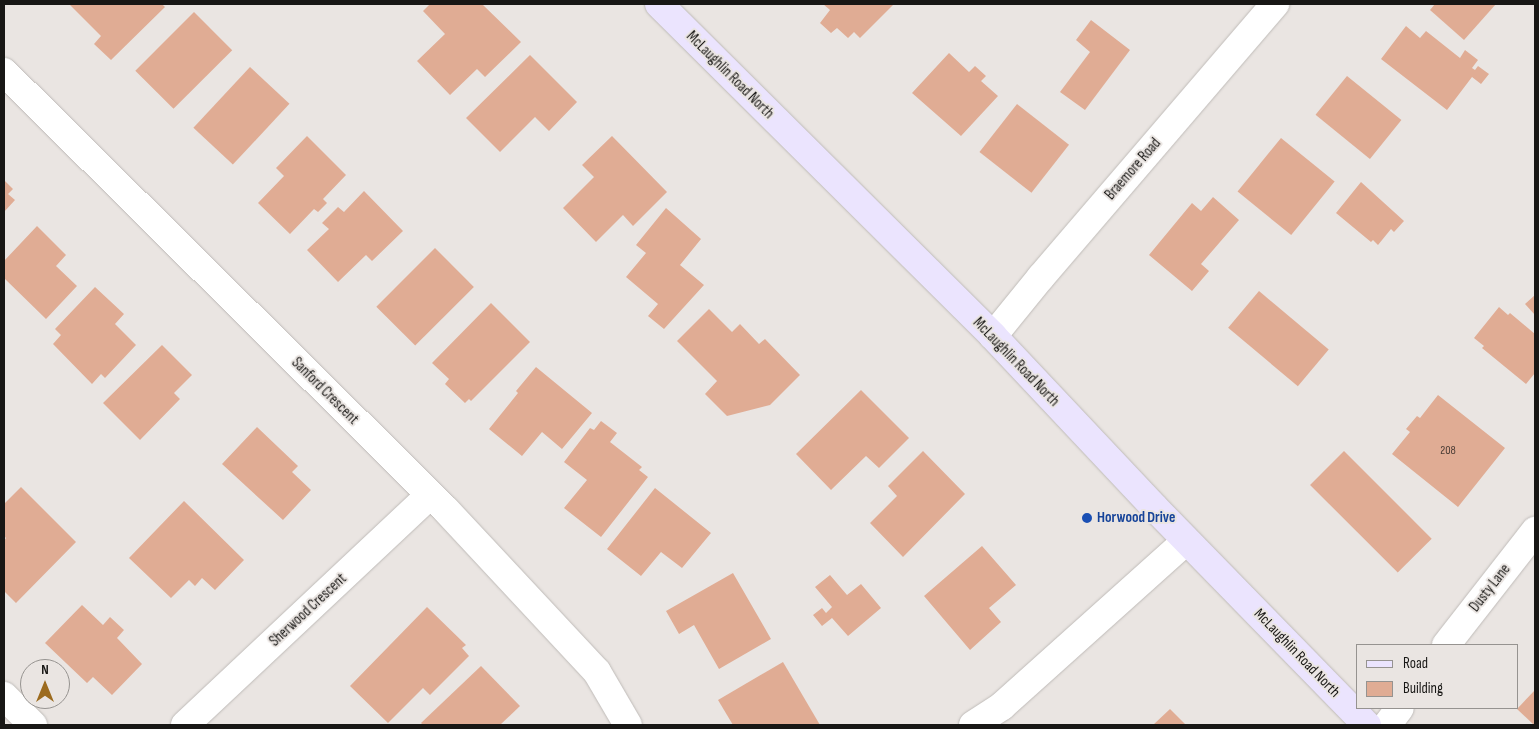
<!DOCTYPE html>
<html>
<head>
<meta charset="utf-8">
<style>
  body { margin:0 }
  #map { position:relative; width:1539px; height:729px; overflow:hidden; background:#eae5e2; font-family:"Sofia Sans Condensed",sans-serif }
  div>[style] { position:absolute }
  [style*='--x'] { left:calc(var(--x)*1px); top:calc(var(--y)*1px); width:calc(var(--w)*1px); rotate:calc(var(--a)*1deg) }
  .building>* { inset:0; background:#e0ac94; transform-origin:0 0 }
  .roads { filter:drop-shadow(0 0 1px #bfbbb8) drop-shadow(0 0 1px #bfbbb8) }
  .minor>* { height:28px; margin:-14px; padding:0 14px; transform-origin:14px; border-radius:14px; background:#fff }
  .secondary>* { height:28px; margin:-14px; padding:0 14px; transform-origin:14px; border-radius:14px; background:#ebe4fe }
  .dots>* { width:14px; height:14px; translate:-50% -50%; box-sizing:border-box; border:2px solid #eae5e2; border-radius:50% }
  span { translate:-50% -50%; white-space:nowrap; text-align:center; line-height:1.15; -webkit-text-stroke:4px #eae5e2; paint-order:stroke }
  .number-label { font-size:12px; color:#4a3c35 }
  .number-label span { -webkit-text-stroke-width:0 }
  .street-label { font-size:15px; color:#181715 }
  .transit-label { font-size:15px; color:#164399; font-weight:700 }
  .left { translate:0 -50%; text-align:left }
  .frame { position:absolute; inset:0; border:5px solid #181715; pointer-events:none }
  .legend { position:absolute; left:1356px; top:644px; width:162px; height:65px; box-sizing:border-box; background:#eae5e2; border:1px solid #969390; margin:0; padding:6px 9px; list-style:none; font-size:15px; color:#181715 }
  .legend li { display:flex; align-items:center; gap:10px; height:25px }
  .legend b { width:25px; border:1px solid #969390 }
  .north { position:absolute; left:20px; top:659px; width:50px; height:50px; box-sizing:border-box; background:#eae5e2; border:1px solid #969390; border-radius:50%; rotate:0deg; font-size:14px; font-weight:700; line-height:20px; text-align:center; color:#181715 }
  .north::after { content:''; display:block; margin:auto; width:18px; height:22px; background:#9c6b1f; clip-path:polygon(50% 0,100% 100%,50% 72%,0 100%) }
</style>
</head>
<body>
<div id="map">
  <div class="building">
    <div style="clip-path:polygon(69px 4px,162px 4px,165px 7px,111px 60px,94px 44px,101px 36px)"></div>
    <div style="clip-path:polygon(430px 4px,482px 4px,521px 42px,485px 77px,477px 69px,450px 95px,417px 61px,445px 34px,423px 11px)"></div>
    <div style="clip-path:polygon(823px 4px,894px 4px,860px 38px,854px 32px,848px 38px,837px 28px,831px 33px,820px 23px,830px 10px)"></div>
    <div style="clip-path:polygon(1435px 4px,1496px 4px,1464px 40px,1430px 10px)"></div>
    <div style="left:194px;top:12px;width:54px;height:83px;rotate:45deg"></div>
    <div style="clip-path:polygon(1091px 20px,1130px 50px,1085px 110px,1060px 92px,1090px 52px,1076px 40px)"></div>
    <div style="clip-path:polygon(1406px 26px,1420px 38px,1426px 31px,1460px 58px,1465px 50px,1478px 60px,1472px 68px,1475px 70px,1478px 66px,1489px 74px,1481px 84px,1472px 77px,1447px 110px,1381px 59px)"></div>
    <div style="clip-path:polygon(949px 53px,969px 72px,975px 66px,986px 76px,981px 81px,998px 96px,961px 136px,912px 93px)"></div>
    <div style="clip-path:polygon(530px 55px,577px 102px,549px 131px,535px 117px,500px 152px,466px 118px)"></div>
    <div style="left:250px;top:67px;width:54px;height:83px;rotate:43deg"></div>
    <div style="left:1347px;top:76px;width:70px;height:50px;rotate:39deg"></div>
    <div style="left:1017px;top:104px;width:66px;height:61px;rotate:38deg"></div>
    <div style="clip-path:polygon(307px 136px,346px 175px,323px 199px,327px 203px,318px 212px,314px 209px,290px 234px,258px 203px,284px 176px,276px 168px)"></div>
    <div style="clip-path:polygon(612px 136px,667px 192px,633px 226px,623px 215px,596px 242px,563px 208px,594px 177px,582px 165px)"></div>
    <div style="left:1281px;top:138px;width:69px;height:69px;rotate:39deg"></div>
    <div style="clip-path:polygon(4px 180px,13px 189px,8px 194px,15px 200px,4px 212px)"></div>
    <div style="clip-path:polygon(1361px 182px,1404px 221px,1394px 232px,1391px 229px,1378px 245px,1373px 240px,1371px 242px,1336px 213px)"></div>
    <div style="clip-path:polygon(364px 191px,403px 231px,372px 261px,366px 255px,338px 282px,307px 250px,329px 229px,322px 223px,338px 207px,344px 212px)"></div>
    <div style="clip-path:polygon(1213px 197px,1239px 220px,1201px 264px,1209px 271px,1192px 291px,1149px 255px,1192px 203px,1201px 211px)"></div>
    <div style="clip-path:polygon(666px 208px,701px 239px,680px 265px,704px 285px,664px 329px,648px 316px,658px 304px,626px 277px,646px 253px,636px 245px)"></div>
    <div style="clip-path:polygon(37px 226px,66px 255px,56px 266px,77px 286px,46px 319px,4px 278px,4px 261px)"></div>
    <div style="left:435px;top:248px;width:55px;height:83px;rotate:45deg"></div>
    <div style="clip-path:polygon(95px 287px,124px 314px,115px 324px,136px 345px,105px 378px,101px 374px,92px 384px,53px 344px,61px 335px,55px 329px)"></div>
    <div style="left:1259px;top:291px;width:91px;height:48px;rotate:40deg"></div>
    <div style="clip-path:polygon(1535px 295px,1535px 315px,1525px 304px)"></div>
    <div style="clip-path:polygon(491px 303px,530px 342px,471px 401px,469px 399px,465px 403px,445px 384px,449px 379px,432px 363px)"></div>
    <div style="clip-path:polygon(1499px 307px,1508px 315px,1510px 313px,1535px 334px,1535px 373px,1526px 384px,1482px 348px,1484px 346px,1474px 338px)"></div>
    <div style="clip-path:polygon(709px 309px,732px 332px,740px 324px,759px 344px,765px 339px,800px 375px,770px 405px,727px 416px,705px 394px,717px 381px,677px 341px)"></div>
    <div style="clip-path:polygon(162px 345px,192px 375px,174px 393px,180px 399px,140px 440px,103px 403px)"></div>
    <div style="clip-path:polygon(536px 367px,592px 413px,562px 449px,542px 432px,522px 456px,489px 429px,518px 393px,516px 391px)"></div>
    <div style="clip-path:polygon(861px 390px,909px 438px,879px 468px,866px 456px,831px 490px,796px 454px)"></div>
    <div style="clip-path:polygon(1438px 395px,1505px 448px,1458px 507px,1392px 454px,1410px 432px,1406px 429px,1417px 416px,1420px 418px)"></div>
    <div style="clip-path:polygon(601px 421px,617px 433px,610px 442px,642px 467px,639px 470px,648px 477px,601px 537px,564px 508px,587px 480px,564px 462px,590px 428px,594px 430px)"></div>
    <div style="clip-path:polygon(257px 427px,298px 466px,292px 472px,311px 490px,283px 520px,222px 464px)"></div>
    <div style="clip-path:polygon(923px 451px,965px 494px,903px 557px,870px 523px,897px 496px,888px 486px)"></div>
    <div style="left:1344px;top:451px;width:124px;height:48px;rotate:45deg"></div>
    <div style="clip-path:polygon(21px 487px,76px 542px,16px 603px,4px 591px,4px 541px,6px 538px,4px 536px,4px 504px)"></div>
    <div style="clip-path:polygon(655px 488px,711px 533px,682px 568px,661px 552px,641px 576px,607px 549px)"></div>
    <div style="clip-path:polygon(184px 501px,244px 560px,215px 590px,202px 578px,195px 586px,189px 580px,171px 598px,129px 558px)"></div>
    <div style="clip-path:polygon(982px 546px,1016px 585px,989px 608px,1001px 622px,970px 650px,924px 596px)"></div>
    <div style="clip-path:polygon(733px 573px,771px 639px,719px 669px,694px 625px,679px 634px,666px 611px)"></div>
    <div style="clip-path:polygon(830px 575px,847px 595px,861px 584px,881px 608px,848px 636px,832px 618px,822px 626px,813px 615px,822px 608px,826px 613px,832px 607px,815px 587px)"></div>
    <div style="clip-path:polygon(82px 605px,103px 625px,110px 617px,124px 630px,117px 638px,142px 664px,112px 695px,93px 677px,87px 683px,45px 643px)"></div>
    <div style="clip-path:polygon(427px 607px,466px 645px,462px 648px,469px 656px,430px 695px,423px 688px,388px 723px,350px 686px)"></div>
    <div style="clip-path:polygon(783px 662px,820px 725px,733px 725px,718px 700px)"></div>
    <div style="clip-path:polygon(481px 666px,520px 706px,500px 725px,423px 725px,421px 723px)"></div>
    <div style="clip-path:polygon(1535px 690px,1535px 725px,1534px 725px,1517px 709px)"></div>
    <div style="clip-path:polygon(1170px 709px,1186px 725px,1153px 725px)"></div>
  </div>
  <div class="roads">
    <div class="minor">
      <div style="--x:4;--y:72;--w:622;--a:44.74"></div>
      <div style="--x:446;--y:510;--w:221;--a:47"></div>
      <div style="--x:597;--y:672;--w:61;--a:59.7"></div>
      <div style="--x:993;--y:336;--w:76;--a:-50.9"></div>
      <div style="--x:1041;--y:277;--w:360;--a:-49.4"></div>
      <div style="--x:1446;--y:645;--w:145;--a:-52"></div>
      <div style="--x:4;--y:696;--w:41;--a:45"></div>
      <div style="--x:185;--y:725;--w:336;--a:-43.2"></div>
      <div style="--x:973;--y:725;--w:35;--a:-33"></div>
      <div style="--x:1002;--y:706;--w:247;--a:-41.9"></div>
      <div style="--x:1387;--y:725;--w:21;--a:-53"></div>
    </div>
    <div class="secondary">
      <div style="--x:659;--y:4;--w:471;--a:44.8"></div>
      <div style="--x:993;--y:336;--w:235;--a:46.7"></div>
      <div style="--x:1154;--y:507;--w:305;--a:45.7"></div>
    </div>
  </div>
  <div class="dots">
    <div style="left:1087px;top:518px;background:#1a4fb4"></div>
  </div>
  <div class="number-label">
    <span style="left:1448px;top:451px">208</span>
  </div>
  <div class="street-label">
    <span style="left:730px;top:75px;rotate:45deg">McLaughlin Road North</span>
    <span style="left:1133px;top:169px;rotate:-49deg">Braemore Road</span>
    <span style="left:1016px;top:362px;rotate:46deg">McLaughlin Road North</span>
    <span style="left:325px;top:391px;rotate:45deg">Sanford Crescent</span>
    <span style="left:1490px;top:588px;rotate:-52deg">Dusty Lane</span>
    <span style="left:308px;top:610px;rotate:-43deg">Sherwood Crescent</span>
    <span style="left:1297px;top:653px;rotate:46deg">McLaughlin Road North</span>
  </div>
  <div class="transit-label">
    <span class="left" style="left:1097px;top:518px">Horwood Drive</span>
  </div>
  <div class="frame"></div>
  <ul class="legend">
  <li><b style="height:6px;background:#ebe4fe"></b>Road</li>
  <li><b style="height:14px;background:#e0ac94"></b>Building</li>
  </ul>
  <div class="north">N</div>
</div>
</body>
</html>
